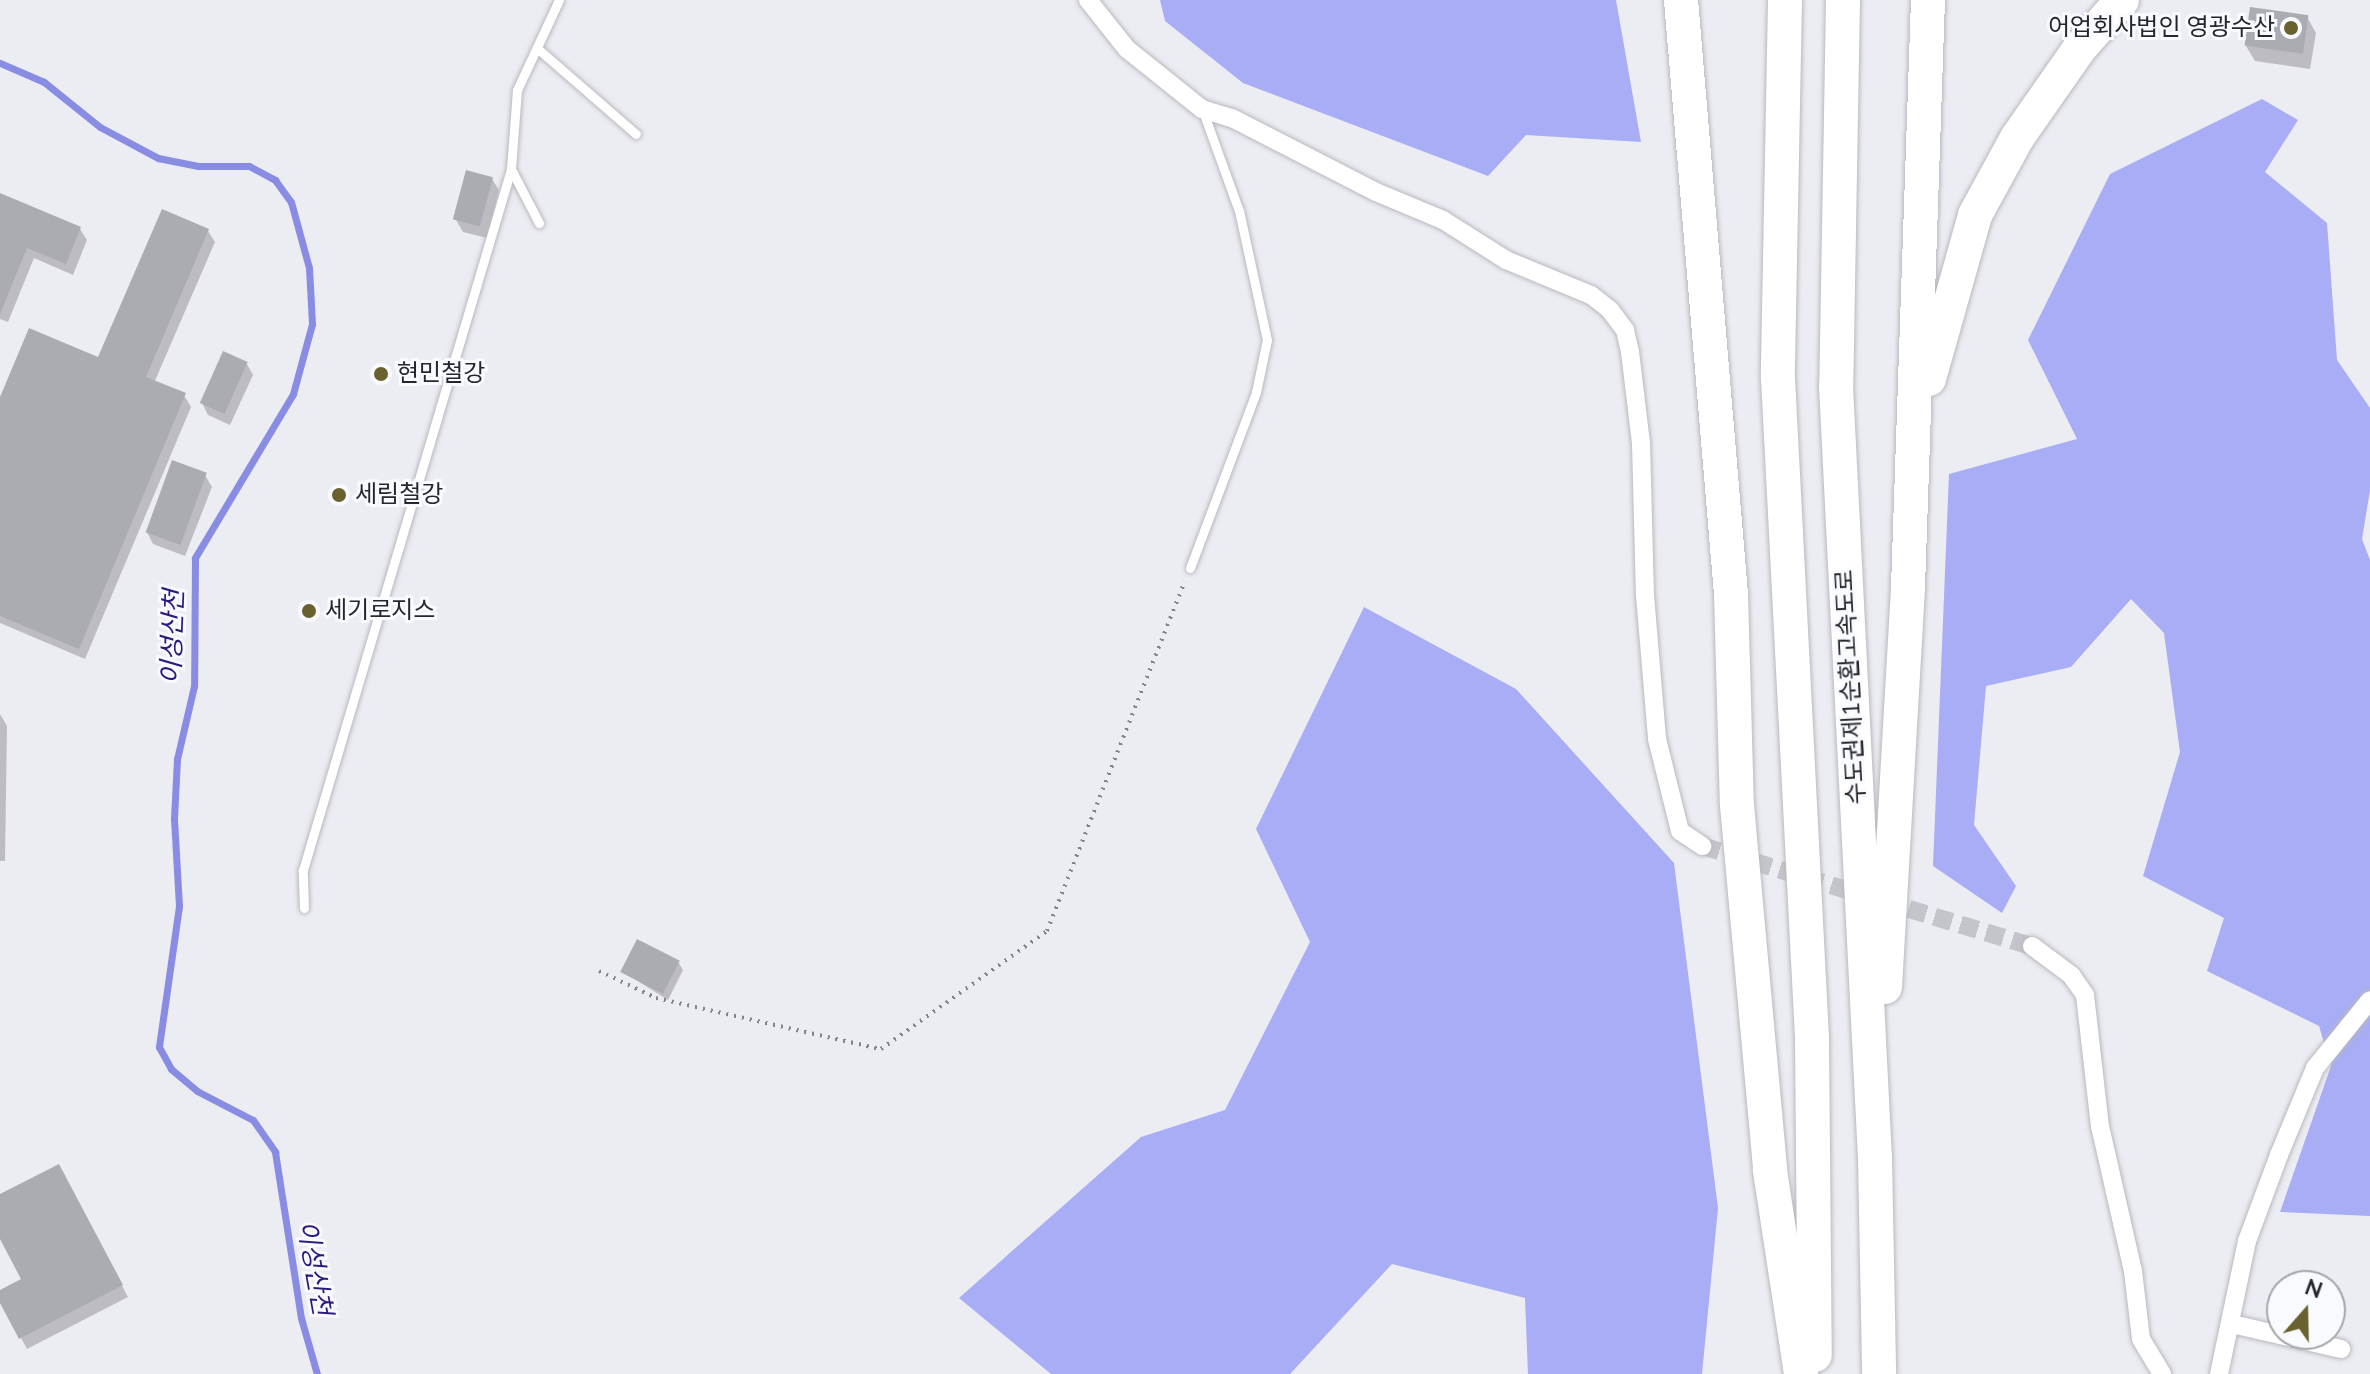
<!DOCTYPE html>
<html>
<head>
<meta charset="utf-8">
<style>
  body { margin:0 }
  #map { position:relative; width:2370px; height:1374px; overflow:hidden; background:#ececf3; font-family:"Nunito Sans","Noto Sans KR",sans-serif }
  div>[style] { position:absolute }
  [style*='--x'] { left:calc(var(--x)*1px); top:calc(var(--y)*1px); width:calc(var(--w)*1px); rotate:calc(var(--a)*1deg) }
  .forest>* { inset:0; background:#a8adf5 }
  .shadow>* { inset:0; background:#0003 }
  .stream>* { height:7px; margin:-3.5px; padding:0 3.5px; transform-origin:3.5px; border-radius:3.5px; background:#888ce3 }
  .building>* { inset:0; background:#abacb2; transform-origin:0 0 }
  .minor-tunnel>* { height:18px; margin-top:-9px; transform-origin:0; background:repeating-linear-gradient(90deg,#c4c5cb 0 18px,transparent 0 27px) }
  .path>* { height:4px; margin-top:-2px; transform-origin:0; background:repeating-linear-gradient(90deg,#838488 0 2px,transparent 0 8px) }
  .roads { filter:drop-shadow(0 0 2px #b8b9bf) drop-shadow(0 0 2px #b8b9bf) }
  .service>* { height:9px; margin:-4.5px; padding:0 4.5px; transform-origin:4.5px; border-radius:4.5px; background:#fff }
  .minor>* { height:18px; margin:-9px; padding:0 9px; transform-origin:9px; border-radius:9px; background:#fff }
  .motorway>* { height:34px; margin:-17px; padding:0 17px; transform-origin:17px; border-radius:17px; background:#fff }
  .dots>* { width:22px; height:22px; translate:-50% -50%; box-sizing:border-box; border:4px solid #f9faff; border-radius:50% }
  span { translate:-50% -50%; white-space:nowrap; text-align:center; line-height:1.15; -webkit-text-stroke:6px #f9faff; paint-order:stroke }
  .poi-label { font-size:24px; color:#262729 }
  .right { translate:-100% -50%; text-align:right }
  .left { translate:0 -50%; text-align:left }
  .street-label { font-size:24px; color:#262729 }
  .water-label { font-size:26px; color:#2a197e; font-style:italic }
  .north { position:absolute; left:2266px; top:1270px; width:80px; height:80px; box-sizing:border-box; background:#f9faff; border:2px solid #a5a6a9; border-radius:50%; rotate:20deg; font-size:22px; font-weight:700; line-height:32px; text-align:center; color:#262729 }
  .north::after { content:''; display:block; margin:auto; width:28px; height:36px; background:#69612e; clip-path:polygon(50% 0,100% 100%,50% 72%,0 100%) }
</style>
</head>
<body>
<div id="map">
  <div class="forest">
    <div style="clip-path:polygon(1160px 0,1616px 0,1641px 142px,1526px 135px,1488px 176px,1243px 83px,1165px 21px)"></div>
    <div style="clip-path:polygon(2262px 99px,2298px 120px,2265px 172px,2327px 223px,2337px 360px,2370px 408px,2370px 490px,2362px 539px,2370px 560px,2370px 1216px,2280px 1212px,2331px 1066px,2319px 1026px,2207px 971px,2224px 918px,2143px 876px,2180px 752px,2164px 633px,2131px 599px,2071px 667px,1986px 686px,1974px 825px,2016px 886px,2002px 913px,1933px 866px,1949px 474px,2077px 439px,2028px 340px,2110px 174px)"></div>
    <div style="clip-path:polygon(1364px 607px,1516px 689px,1674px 863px,1718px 1208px,1702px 1374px,1528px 1374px,1525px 1298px,1392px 1264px,1290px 1374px,1051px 1374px,959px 1298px,1141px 1137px,1225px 1110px,1310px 942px,1256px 829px)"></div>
  </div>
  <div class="shadow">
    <div style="clip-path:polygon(2307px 17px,2316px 33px,2310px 69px,2255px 61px,2246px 46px)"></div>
    <div style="clip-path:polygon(492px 179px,499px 190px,487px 238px,463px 232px,456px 220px)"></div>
    <div style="clip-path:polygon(0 196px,80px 229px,87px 240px,73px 275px,34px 258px,8px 322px,0 319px)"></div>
    <div style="clip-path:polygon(208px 231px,215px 242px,154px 383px,184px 395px,191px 407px,85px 659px,0 623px,0 402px,100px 360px)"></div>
    <div style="clip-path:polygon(247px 364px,253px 375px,230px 425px,208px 415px,202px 403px)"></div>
    <div style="clip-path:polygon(205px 475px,212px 487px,185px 556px,153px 544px,147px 532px)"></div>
    <div style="clip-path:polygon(0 714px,7px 726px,5px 861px,0 861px)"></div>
    <div style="clip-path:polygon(679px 963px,683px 970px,668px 1000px,623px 972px)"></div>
    <div style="clip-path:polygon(65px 1178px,128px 1297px,27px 1349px,0 1299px,0 1293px,24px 1280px,0 1235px,0 1197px)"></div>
  </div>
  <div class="stream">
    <div style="--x:0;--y:63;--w:48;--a:23.4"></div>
    <div style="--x:44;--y:82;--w:72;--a:38.8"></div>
    <div style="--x:100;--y:127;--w:66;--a:28.1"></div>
    <div style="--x:158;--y:158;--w:41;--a:11.3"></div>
    <div style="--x:198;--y:166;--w:51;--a:0"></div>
    <div style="--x:249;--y:166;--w:30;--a:28"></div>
    <div style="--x:275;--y:180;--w:27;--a:54"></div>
    <div style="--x:291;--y:202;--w:68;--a:74.7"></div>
    <div style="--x:309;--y:268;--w:56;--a:86.9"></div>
    <div style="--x:312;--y:324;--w:73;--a:105.2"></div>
    <div style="--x:293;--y:394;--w:191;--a:120.9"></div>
    <div style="--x:195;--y:558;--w:128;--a:90.4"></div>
    <div style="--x:194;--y:686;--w:75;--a:103.1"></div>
    <div style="--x:177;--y:759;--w:60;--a:92.9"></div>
    <div style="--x:174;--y:819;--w:87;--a:86.7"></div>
    <div style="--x:179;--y:906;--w:142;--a:98.1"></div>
    <div style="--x:159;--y:1047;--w:25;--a:61"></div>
    <div style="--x:171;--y:1069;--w:34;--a:40"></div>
    <div style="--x:197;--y:1091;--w:63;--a:27.4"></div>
    <div style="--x:253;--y:1120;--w:39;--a:55"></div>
    <div style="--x:275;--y:1152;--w:168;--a:81.1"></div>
    <div style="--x:301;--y:1318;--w:58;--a:74.1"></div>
  </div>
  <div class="building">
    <div style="left:2250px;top:7px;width:59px;height:39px;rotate:8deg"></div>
    <div style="left:466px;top:170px;width:28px;height:51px;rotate:15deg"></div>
    <div style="clip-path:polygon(0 193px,81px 227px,66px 264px,27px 248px,0 314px)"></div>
    <div style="clip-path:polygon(162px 209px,209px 229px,146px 377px,186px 393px,79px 649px,0 616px,0 397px,29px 328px,98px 357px)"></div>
    <div style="left:223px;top:351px;width:27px;height:57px;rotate:24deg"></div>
    <div style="left:172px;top:460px;width:37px;height:77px;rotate:20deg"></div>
    <div style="left:637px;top:939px;width:48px;height:37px;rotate:27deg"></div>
    <div style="clip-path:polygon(59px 1164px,123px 1285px,19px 1339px,0 1303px,0 1290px,21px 1279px,0 1239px,0 1194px)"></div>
  </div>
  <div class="minor-tunnel">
    <div style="--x:1702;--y:846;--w:345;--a:16.9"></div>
  </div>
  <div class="path">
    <div style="--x:599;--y:971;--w:63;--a:25.3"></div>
    <div style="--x:656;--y:998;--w:231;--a:12.8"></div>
    <div style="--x:881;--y:1049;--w:204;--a:-35.4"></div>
    <div style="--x:1047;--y:931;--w:376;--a:-68.5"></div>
  </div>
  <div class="roads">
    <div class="service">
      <div style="--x:537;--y:48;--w:131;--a:41"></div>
      <div style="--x:511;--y:169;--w:61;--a:62.6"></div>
      <div style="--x:1190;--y:568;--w:188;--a:-69.4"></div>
      <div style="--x:1256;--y:392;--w:53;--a:-78.1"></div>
      <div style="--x:1267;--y:340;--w:132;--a:-102.2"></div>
      <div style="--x:1239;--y:211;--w:109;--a:-109.9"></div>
      <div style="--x:304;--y:908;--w:38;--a:-92"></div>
      <div style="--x:303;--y:870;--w:731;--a:-73.47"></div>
      <div style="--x:511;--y:169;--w:79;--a:-85.7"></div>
      <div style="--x:517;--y:90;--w:99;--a:-65"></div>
    </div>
    <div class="minor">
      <div style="--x:1088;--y:0;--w:63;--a:51.5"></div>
      <div style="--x:1127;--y:49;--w:96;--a:38.7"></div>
      <div style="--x:1202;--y:109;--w:31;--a:17"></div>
      <div style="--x:1232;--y:118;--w:162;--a:27.2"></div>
      <div style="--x:1376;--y:192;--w:73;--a:22.7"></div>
      <div style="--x:1443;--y:220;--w:75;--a:32.4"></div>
      <div style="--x:1506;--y:260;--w:92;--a:22.4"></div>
      <div style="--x:1591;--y:295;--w:24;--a:38"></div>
      <div style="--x:1610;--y:310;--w:25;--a:53"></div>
      <div style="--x:1625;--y:330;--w:23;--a:77"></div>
      <div style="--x:1630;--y:352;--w:92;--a:83.1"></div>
      <div style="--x:1641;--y:443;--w:152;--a:88.5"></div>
      <div style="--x:1645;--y:595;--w:144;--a:85.2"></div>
      <div style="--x:1657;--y:739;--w:95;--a:76"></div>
      <div style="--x:1680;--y:831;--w:27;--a:34"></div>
      <div style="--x:2032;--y:946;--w:49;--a:36.6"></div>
      <div style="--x:2071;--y:975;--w:24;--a:55"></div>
      <div style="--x:2085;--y:995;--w:132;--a:83.5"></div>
      <div style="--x:2100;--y:1126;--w:149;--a:77.2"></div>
      <div style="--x:2133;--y:1271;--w:68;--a:83.3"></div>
      <div style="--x:2141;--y:1339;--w:41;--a:59"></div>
      <div style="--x:2232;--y:1324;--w:112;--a:12.9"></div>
      <div style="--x:2219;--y:1374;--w:136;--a:-78.1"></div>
      <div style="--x:2247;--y:1241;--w:92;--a:-69.6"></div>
      <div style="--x:2279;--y:1155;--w:94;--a:-67.5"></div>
      <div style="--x:2315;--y:1068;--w:87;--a:-51"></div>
    </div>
    <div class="motorway">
      <div style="--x:1681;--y:0;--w:596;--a:85.19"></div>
      <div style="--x:1731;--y:594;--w:211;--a:88.4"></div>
      <div style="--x:1737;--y:805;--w:367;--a:84.8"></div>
      <div style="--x:1770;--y:1171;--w:205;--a:81.3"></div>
      <div style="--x:1785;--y:0;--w:378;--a:91.1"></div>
      <div style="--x:1778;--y:378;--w:660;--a:87.05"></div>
      <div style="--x:1812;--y:1037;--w:318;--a:89.5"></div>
      <div style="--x:1843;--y:0;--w:386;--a:91"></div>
      <div style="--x:1836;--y:386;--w:773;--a:87.11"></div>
      <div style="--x:1875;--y:1158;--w:216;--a:88.9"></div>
      <div style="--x:1929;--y:379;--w:170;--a:-74.3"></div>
      <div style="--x:1975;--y:215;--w:88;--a:-61.4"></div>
      <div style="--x:2017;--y:138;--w:108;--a:-55.1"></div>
      <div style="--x:2079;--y:49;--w:65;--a:-48.7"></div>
      <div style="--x:1885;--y:987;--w:401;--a:-86.7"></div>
      <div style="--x:1908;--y:587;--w:587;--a:-88.05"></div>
    </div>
  </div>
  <div class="dots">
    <div style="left:2291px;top:28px;background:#69612e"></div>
    <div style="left:381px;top:374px;background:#69612e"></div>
    <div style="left:339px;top:495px;background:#69612e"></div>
    <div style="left:309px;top:611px;background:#69612e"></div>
  </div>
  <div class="poi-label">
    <span class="right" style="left:2275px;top:28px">어업회사법인 영광수산</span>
    <span class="left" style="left:397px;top:374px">현민철강</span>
    <span class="left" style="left:355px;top:495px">세림철강</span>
    <span class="left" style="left:325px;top:611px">세기로지스</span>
  </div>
  <div class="street-label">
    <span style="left:1851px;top:687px;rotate:-93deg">수도권제1순환고속도로</span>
  </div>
  <div class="water-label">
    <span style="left:173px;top:637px;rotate:-88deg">이성산천</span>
    <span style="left:314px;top:1268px;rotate:80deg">이성산천</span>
  </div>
  <div class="north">N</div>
</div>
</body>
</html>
